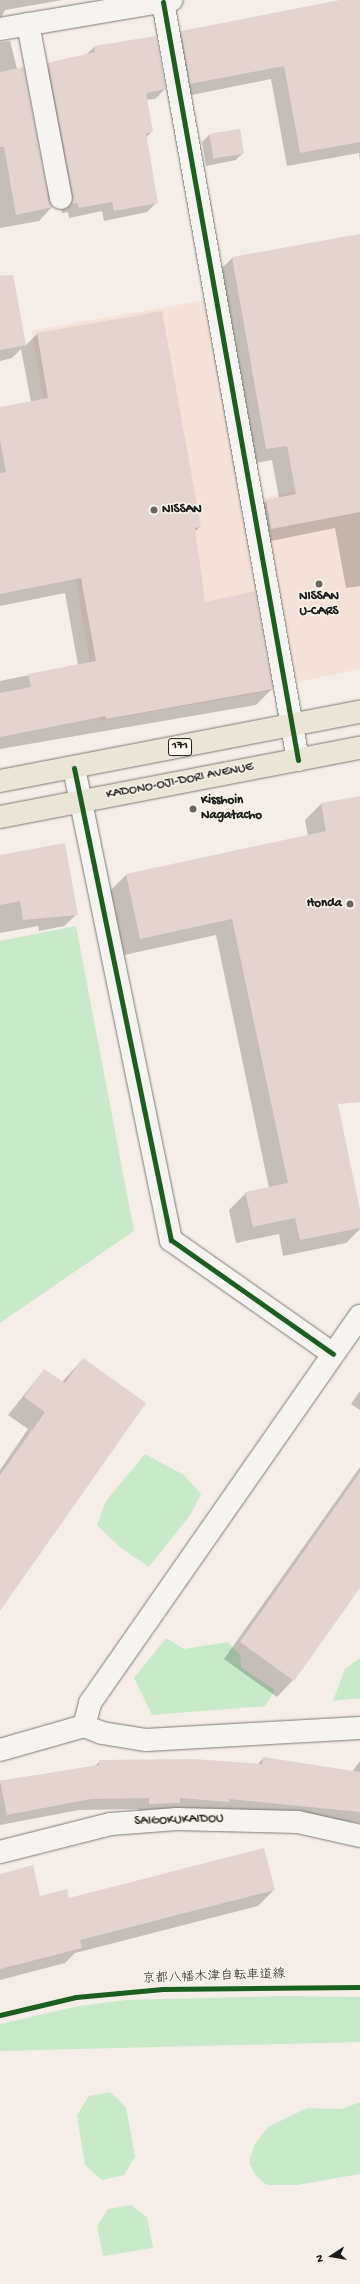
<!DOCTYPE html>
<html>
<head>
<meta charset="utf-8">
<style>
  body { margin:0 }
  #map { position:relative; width:360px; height:2284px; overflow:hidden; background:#f5ede7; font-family:"Gochi Hand","Klee One",sans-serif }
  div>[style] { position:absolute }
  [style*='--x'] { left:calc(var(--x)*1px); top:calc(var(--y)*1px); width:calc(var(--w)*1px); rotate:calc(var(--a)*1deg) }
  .built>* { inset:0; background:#f4e1d8; transform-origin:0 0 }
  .green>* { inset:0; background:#c9eaca }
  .shadow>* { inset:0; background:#0003 }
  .building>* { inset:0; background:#e3d4d0; transform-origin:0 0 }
  .roads { filter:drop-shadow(0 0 1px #7e7a77) drop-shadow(0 0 1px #7e7a77) }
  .minor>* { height:22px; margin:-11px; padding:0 11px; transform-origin:11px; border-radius:11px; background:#f6f4f0 }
  .highway>* { height:22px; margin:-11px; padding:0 11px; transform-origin:11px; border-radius:11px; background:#eae5d7 }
  .cycleway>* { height:5px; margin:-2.5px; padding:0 2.5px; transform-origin:2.5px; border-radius:2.5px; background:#1b5e20 }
  .dots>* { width:11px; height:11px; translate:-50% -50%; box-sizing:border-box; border:2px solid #fbf7ec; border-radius:50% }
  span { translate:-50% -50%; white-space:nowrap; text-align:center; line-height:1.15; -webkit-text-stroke:3px #fbf7ec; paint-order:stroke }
  .shield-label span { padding:1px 3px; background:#fbf7ec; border:1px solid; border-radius:3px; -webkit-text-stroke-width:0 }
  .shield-label { font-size:12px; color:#1c1c1c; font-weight:700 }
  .poi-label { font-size:13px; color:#1c1c1c; font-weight:700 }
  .left { translate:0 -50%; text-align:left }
  .right { translate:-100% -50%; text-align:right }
  .street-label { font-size:13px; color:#1c1c1c }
  .north { position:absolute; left:312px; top:2236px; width:40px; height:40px; -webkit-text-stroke:3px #fbf7ec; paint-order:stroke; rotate:258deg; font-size:11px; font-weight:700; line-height:16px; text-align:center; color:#1c1c1c }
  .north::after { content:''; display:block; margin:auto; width:14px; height:18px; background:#1c1c1c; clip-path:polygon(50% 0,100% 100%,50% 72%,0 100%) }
</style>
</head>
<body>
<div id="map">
  <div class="built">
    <div style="left:206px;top:300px;width:396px;height:177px;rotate:80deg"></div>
    <div style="clip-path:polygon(360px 479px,360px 669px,297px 682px,261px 498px)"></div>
  </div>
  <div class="green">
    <div style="clip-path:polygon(76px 926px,134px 1231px,0 1323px,0 941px)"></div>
    <div style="clip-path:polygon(145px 1454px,184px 1475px,201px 1494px,191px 1514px,149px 1567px,121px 1548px,97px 1525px,106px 1501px)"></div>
    <div style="clip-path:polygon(166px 1638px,184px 1649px,228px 1642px,240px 1655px,241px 1667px,275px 1690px,265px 1706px,152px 1715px,134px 1678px)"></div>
    <div style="clip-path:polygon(360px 1658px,360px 1698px,333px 1701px,345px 1669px)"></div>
    <div style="clip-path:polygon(283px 1996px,360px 1997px,360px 2042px,0 2051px,0 2024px,79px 2006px,126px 2000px)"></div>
    <div style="clip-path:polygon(110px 2092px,126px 2107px,135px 2157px,124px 2175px,102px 2180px,85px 2165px,77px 2115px,89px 2096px)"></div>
    <div style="clip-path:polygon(360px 2102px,360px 2174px,297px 2185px,267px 2185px,256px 2176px,249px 2163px,254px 2145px,268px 2127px,307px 2108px,342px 2109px)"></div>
    <div style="clip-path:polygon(131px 2205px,147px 2217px,153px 2248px,103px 2256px,97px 2226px,108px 2209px)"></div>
  </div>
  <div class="shadow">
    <div style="clip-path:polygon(0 0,63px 0,5px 10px,0 20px)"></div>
    <div style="clip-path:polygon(360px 0,360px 161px,359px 153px,287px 166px,271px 79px,177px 98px,168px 46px,181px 32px)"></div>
    <div style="clip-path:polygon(10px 41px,52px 207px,39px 221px,0 228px,0 42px)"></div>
    <div style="clip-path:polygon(94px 47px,165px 89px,155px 99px,146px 100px,152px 131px,146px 138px,157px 202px,147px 212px,104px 221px,102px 211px,69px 218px,68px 212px,62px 213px,39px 74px,49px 64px,86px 55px)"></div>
    <div style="clip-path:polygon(239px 130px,243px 153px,236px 160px,206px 166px,202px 142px,209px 135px)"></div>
    <div style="clip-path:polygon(360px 235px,360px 586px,346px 588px,335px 528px,256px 544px,251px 516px,266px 501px,279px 498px,272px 460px,251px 464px,217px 273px,232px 258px)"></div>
    <div style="clip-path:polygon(0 274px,3px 290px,14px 287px,25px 346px,37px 334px,162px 313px,200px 527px,195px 531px,204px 603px,272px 689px,256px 705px,0 749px,0 681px,78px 665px,65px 593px,0 606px,0 408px,31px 402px,21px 349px,12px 358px,0 361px)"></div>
    <div style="clip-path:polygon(360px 797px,360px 1034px,322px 1035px,360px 1229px,346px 1243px,283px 1256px,279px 1234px,236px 1243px,229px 1210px,246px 1193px,269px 1188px,216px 935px,124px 955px,110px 891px,126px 875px,308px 836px,305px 820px,321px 804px)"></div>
    <div style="clip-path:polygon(0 857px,77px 914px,64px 926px,39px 931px,38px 926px,0 933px)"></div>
    <div style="clip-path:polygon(83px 1359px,0 1610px,0 1470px,28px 1429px,8px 1415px,44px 1370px,62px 1382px)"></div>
    <div style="clip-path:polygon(360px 1391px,360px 1410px,351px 1404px)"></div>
    <div style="clip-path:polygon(360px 1467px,360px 1586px,293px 1680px,277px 1697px,224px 1659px)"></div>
    <div style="clip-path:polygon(263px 1758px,352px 1772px,360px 1761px,360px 1823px,283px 1814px,138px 1814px,138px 1809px,79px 1810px,0 1825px,0 1781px,95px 1766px,100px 1761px,257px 1765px)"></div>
    <div style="clip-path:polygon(0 1875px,40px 1897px,68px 1900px,274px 1890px,258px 1906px,75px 1953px,65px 1963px,0 1980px)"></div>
  </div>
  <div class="building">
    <div style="clip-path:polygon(340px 0,360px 0,360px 142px,300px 153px,284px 66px,190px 84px,181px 31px)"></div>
    <div style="clip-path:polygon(156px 36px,166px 89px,146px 93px,153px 132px,146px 133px,158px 203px,114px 211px,112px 202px,79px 208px,77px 203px,72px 204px,73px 196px,48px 63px,95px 52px,94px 46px)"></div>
    <div style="clip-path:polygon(24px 67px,49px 200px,53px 207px,16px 215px,4px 147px,0 147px,0 72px)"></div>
    <div style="left:240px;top:129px;width:25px;height:31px;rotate:81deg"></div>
    <div style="clip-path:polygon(360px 234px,360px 512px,271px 529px,266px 500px,296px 494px,287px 446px,266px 449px,232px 257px)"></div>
    <div style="clip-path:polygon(13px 275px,26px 345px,0 350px,0 276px)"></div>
    <div style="clip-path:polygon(162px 311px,201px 527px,195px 528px,205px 602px,255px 591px,273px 689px,106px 719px,106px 716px,0 737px,0 693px,31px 687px,28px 674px,96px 661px,81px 578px,0 594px,0 473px,6px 472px,0 440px,0 407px,48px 398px,37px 333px)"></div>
    <div style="clip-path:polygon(360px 796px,360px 1102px,338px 1104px,360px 1210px,360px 1228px,300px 1240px,295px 1218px,253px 1227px,245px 1192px,288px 1183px,232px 919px,140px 939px,126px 874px,326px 831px,321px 803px)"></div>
    <div style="clip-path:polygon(65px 843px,78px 915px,23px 920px,20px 901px,0 905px,0 855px)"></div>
    <div style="clip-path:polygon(83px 1358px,146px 1403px,0 1611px,0 1475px,45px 1412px,24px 1397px,44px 1369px,65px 1383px)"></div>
    <div style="clip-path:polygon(360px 1472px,360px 1588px,294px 1681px,240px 1642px)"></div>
    <div style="clip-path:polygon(263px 1757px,360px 1772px,360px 1812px,229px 1799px,229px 1802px,180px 1798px,180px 1803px,149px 1804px,149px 1798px,91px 1799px,7px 1815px,0 1781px,99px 1765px,99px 1760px,193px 1759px,262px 1764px)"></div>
    <div style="clip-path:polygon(264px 1848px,275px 1890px,80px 1940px,82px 1948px,0 1969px,0 1874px,33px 1865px,40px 1896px,67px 1889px,69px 1898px)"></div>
  </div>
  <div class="roads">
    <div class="minor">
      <div style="--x:163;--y:2;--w:770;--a:79.9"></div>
      <div style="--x:28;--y:24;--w:177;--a:79.3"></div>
      <div style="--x:0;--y:29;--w:174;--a:-9.6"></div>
      <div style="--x:74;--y:768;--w:482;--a:78.4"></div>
      <div style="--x:171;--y:1240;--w:198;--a:35.1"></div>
      <div style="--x:84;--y:1726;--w:24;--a:-75"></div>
      <div style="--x:90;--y:1703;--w:472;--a:-55.1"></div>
      <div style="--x:0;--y:1750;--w:87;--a:-15.9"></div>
      <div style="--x:84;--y:1726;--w:19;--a:21"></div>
      <div style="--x:102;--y:1733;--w:45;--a:9"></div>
      <div style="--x:146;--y:1740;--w:214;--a:-3.2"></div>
      <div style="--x:0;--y:1852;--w:114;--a:-14.2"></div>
      <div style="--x:111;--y:1824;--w:66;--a:-4.3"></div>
      <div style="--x:177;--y:1819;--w:121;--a:1.4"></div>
      <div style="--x:298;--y:1822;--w:64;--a:12.7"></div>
    </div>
    <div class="highway">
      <div style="--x:0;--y:781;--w:367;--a:-10.9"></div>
      <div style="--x:0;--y:817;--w:367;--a:-10.9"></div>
    </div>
  </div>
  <div class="cycleway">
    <div style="--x:163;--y:2;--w:770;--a:79.9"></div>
    <div style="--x:74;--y:768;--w:482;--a:78.4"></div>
    <div style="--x:171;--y:1240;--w:198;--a:35.1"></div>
    <div style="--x:0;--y:2015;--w:78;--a:-13.3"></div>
    <div style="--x:76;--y:1997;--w:87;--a:-5.3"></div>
    <div style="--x:163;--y:1989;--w:197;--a:-0.6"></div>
  </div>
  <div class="dots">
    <div style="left:154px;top:510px;background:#686563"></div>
    <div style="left:319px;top:584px;background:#686563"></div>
    <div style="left:193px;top:809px;background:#686563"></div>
    <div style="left:350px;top:904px;background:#686563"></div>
  </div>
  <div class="shield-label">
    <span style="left:180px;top:747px">171</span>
  </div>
  <div class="poi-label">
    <span class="left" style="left:162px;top:510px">NISSAN</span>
    <span style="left:319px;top:605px">NISSAN<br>U-CARS</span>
    <span class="left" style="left:201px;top:809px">Kisshoin<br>Nagatacho</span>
    <span class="right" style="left:342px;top:904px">Honda</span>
  </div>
  <div class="street-label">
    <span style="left:180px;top:782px;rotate:-11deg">KADONO-OJI-DORI AVENUE</span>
    <span style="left:179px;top:1821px;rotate:-2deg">SAIGOKUKAIDOU</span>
    <span style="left:214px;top:1978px;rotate:-2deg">京都八幡木津自転車道線</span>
  </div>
  <div class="north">N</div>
</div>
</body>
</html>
